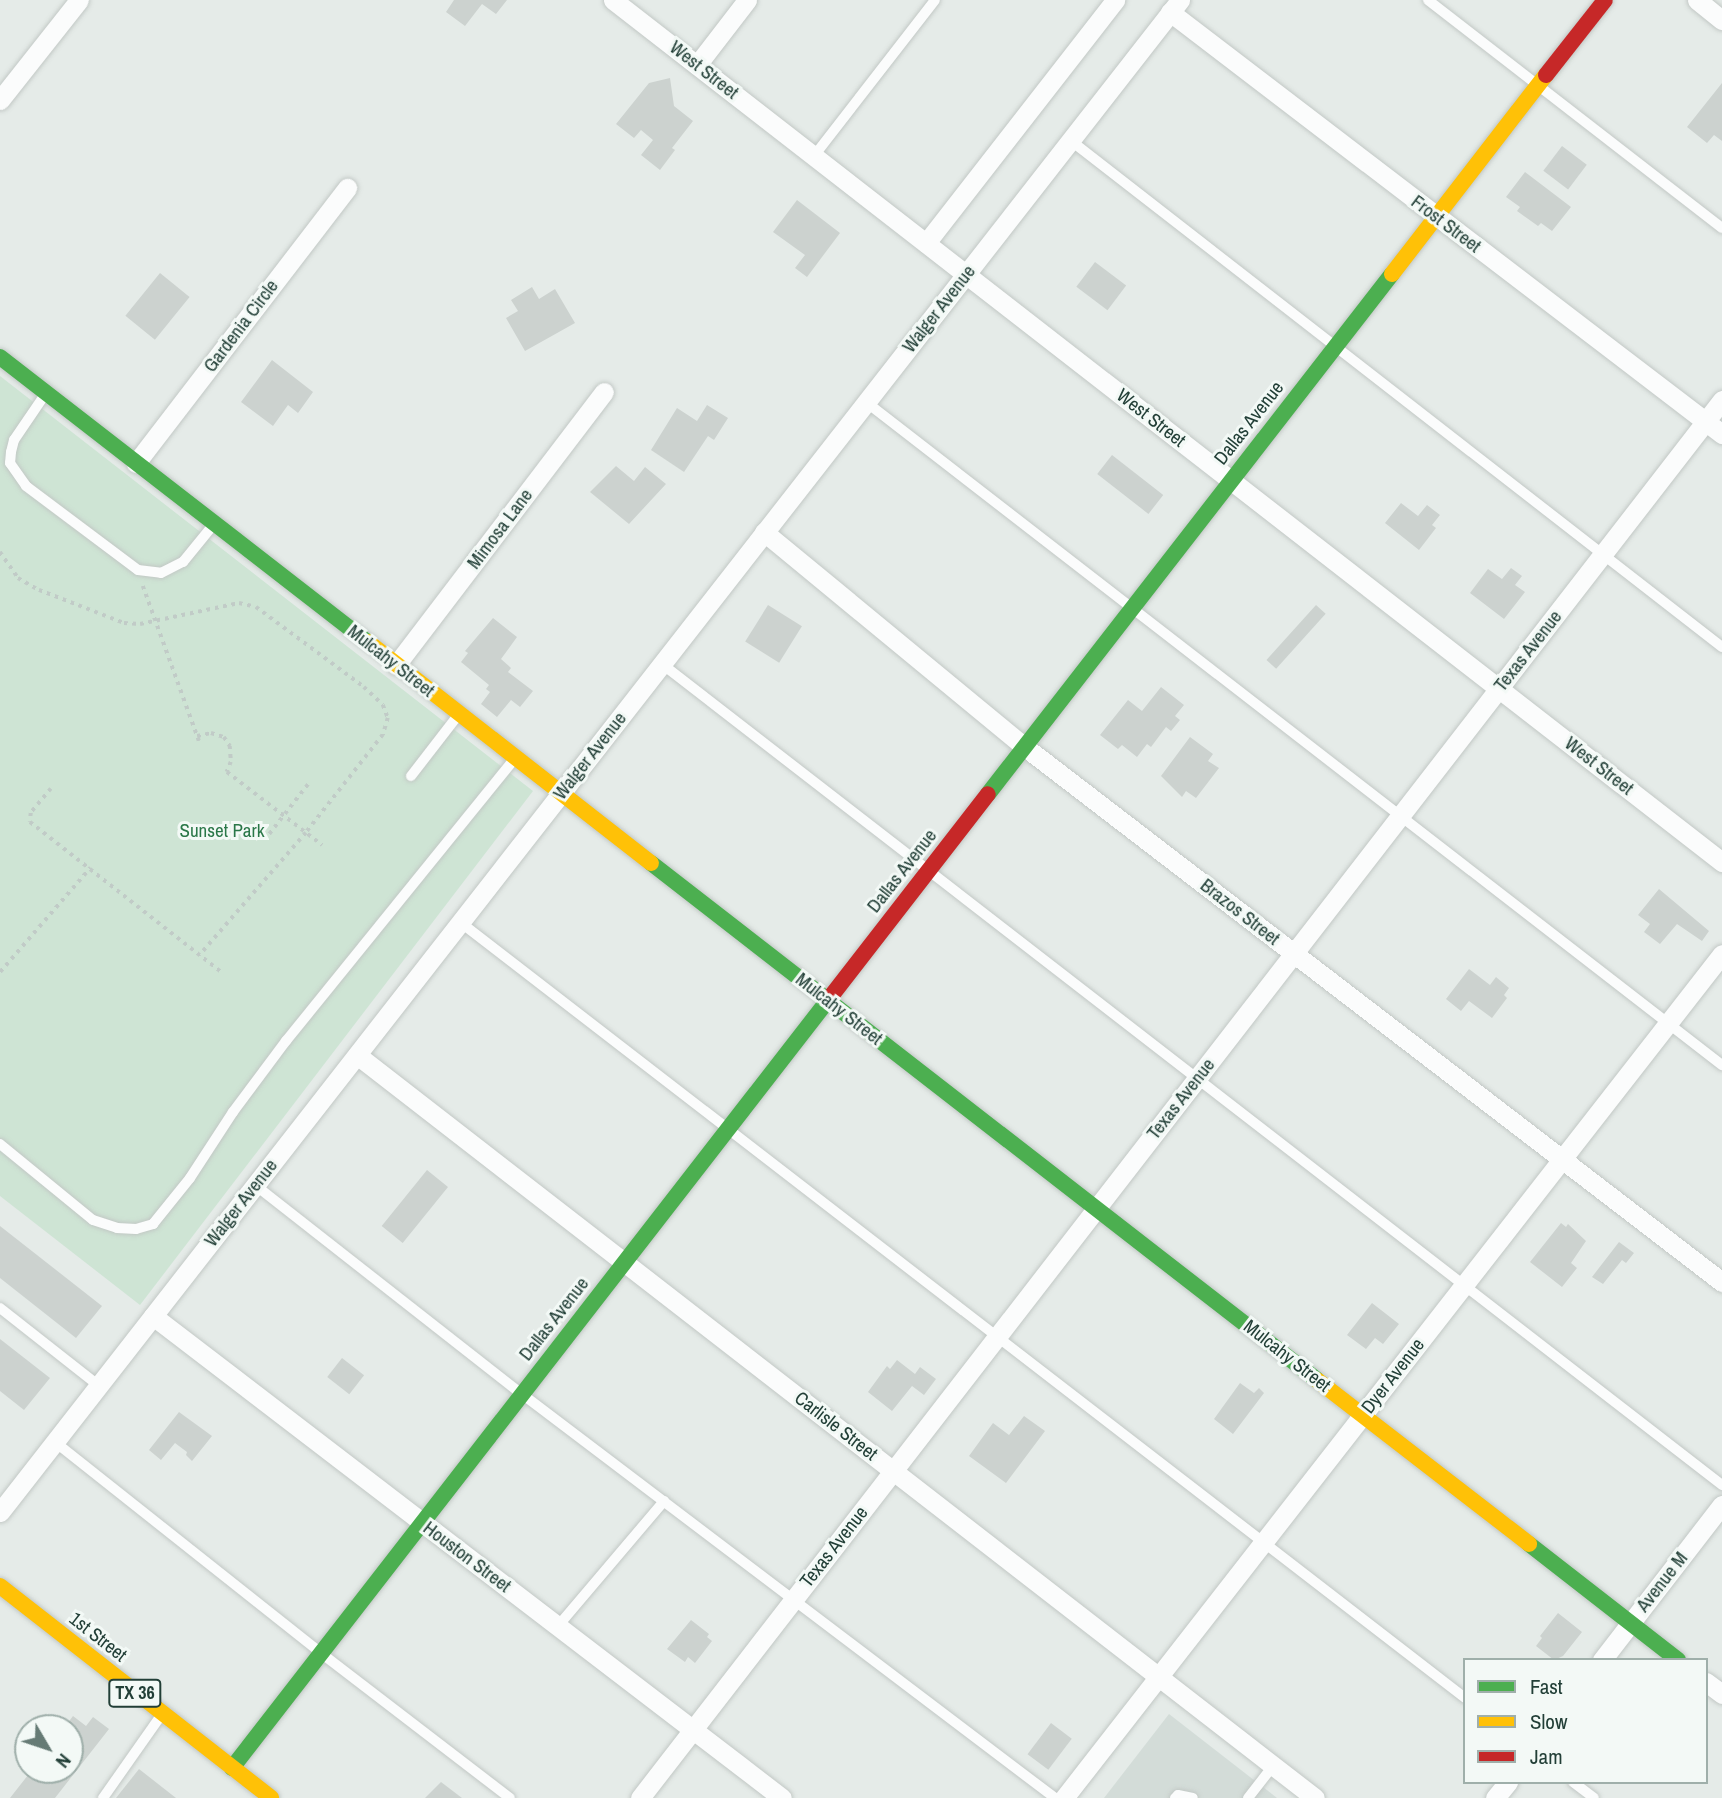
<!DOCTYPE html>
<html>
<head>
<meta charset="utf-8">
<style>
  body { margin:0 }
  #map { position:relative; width:1722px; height:1798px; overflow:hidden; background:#e5ebe8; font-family:"Archivo Narrow",sans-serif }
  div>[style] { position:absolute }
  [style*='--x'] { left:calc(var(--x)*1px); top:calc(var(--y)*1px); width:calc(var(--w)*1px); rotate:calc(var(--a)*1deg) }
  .built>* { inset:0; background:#d3dcd8 }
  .green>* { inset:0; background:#cee4d4 }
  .building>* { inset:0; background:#ccd2cf; transform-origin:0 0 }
  .path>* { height:3.5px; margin-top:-1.75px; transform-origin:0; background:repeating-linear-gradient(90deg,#c1cbc7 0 3.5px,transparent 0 8.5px) }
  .roads { filter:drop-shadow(0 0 2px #c2c8c5) drop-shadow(0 0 2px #c2c8c5) }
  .lane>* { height:10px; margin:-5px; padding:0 5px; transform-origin:5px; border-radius:5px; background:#fbfcfc }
  .street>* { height:19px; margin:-9.5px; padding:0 9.5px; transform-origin:9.5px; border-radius:9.5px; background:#fbfcfc }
  .fast>* { height:16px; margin:-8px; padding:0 8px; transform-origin:8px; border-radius:8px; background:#4caf50 }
  .slow>* { height:16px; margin:-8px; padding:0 8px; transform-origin:8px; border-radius:8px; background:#ffc107 }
  .jam>* { height:16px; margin:-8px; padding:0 8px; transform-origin:8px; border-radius:8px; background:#c62828 }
  span { translate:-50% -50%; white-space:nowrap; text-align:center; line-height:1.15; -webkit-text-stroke:6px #f3f9f6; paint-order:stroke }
  .shield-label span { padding:2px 5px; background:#f3f9f6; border:2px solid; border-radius:5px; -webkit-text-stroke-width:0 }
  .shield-label { font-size:18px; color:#223f37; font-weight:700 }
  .street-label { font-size:19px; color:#223f37 }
  .park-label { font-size:19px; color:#2a7748 }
  .legend { position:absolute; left:1463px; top:1658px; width:245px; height:126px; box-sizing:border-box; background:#f3f9f6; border:2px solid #9fafaa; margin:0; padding:9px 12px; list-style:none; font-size:21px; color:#223f37 }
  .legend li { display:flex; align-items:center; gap:14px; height:35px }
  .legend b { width:35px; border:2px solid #9fafaa }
  .north { position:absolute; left:14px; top:1714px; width:70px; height:70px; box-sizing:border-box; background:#f3f9f6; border:2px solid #9fafaa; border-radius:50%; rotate:129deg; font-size:19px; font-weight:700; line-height:28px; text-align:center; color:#223f37 }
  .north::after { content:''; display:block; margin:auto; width:24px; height:32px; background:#667b75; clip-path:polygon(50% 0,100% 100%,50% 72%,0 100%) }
</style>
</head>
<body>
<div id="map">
  <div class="built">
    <div style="clip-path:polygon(1169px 1714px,1277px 1798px,1104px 1798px)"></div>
  </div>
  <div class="green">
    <div style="clip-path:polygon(0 376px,533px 791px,140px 1305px,0 1196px)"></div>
  </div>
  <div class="building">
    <div style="clip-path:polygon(454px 0,507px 0,496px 14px,482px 4px,465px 26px,446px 12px)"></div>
    <div style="clip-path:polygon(670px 78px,674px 106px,693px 121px,672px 148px,675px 150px,660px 170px,641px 155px,653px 140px,641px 130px,634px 138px,616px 124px,649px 83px)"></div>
    <div style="clip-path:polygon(1722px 83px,1722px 141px,1714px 135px,1707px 143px,1687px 127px)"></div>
    <div style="left:1562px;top:146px;width:31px;height:31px;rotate:37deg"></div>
    <div style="clip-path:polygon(1525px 172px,1571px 207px,1552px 231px,1541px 223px,1538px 226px,1517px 211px,1520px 207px,1506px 197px)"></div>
    <div style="clip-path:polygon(797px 200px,840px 233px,807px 277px,795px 268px,805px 255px,773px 232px)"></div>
    <div style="left:1095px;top:262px;width:39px;height:31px;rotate:37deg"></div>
    <div style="left:160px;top:273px;width:38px;height:55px;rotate:39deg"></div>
    <div style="clip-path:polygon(532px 287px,539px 299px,555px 289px,575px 323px,525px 351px,506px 318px,518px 311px,511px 300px)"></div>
    <div style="clip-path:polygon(272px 360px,313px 392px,298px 413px,288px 405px,273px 426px,241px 402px)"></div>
    <div style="clip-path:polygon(707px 405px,728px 418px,714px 440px,708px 436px,684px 472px,651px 450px,677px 408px,697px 421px)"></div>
    <div style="left:1112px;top:455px;width:65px;height:24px;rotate:38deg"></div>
    <div style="clip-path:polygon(616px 466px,634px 481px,645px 467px,666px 484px,629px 524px,590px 492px)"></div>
    <div style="clip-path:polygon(1401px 503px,1418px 516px,1427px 505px,1440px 515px,1432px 525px,1436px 528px,1419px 550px,1385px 523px)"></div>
    <div style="clip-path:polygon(1511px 568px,1522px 576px,1515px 585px,1525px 592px,1504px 619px,1470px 593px,1488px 569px,1502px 579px)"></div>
    <div style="left:768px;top:605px;width:40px;height:43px;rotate:32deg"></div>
    <div style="left:1316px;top:605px;width:13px;height:74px;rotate:42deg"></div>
    <div style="clip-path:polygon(493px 618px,517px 637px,501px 659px,511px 668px,508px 672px,533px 691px,520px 707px,511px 700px,497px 717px,481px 704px,490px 692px,486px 689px,489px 685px,461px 662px,468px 653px,465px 651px)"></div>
    <div style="clip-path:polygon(1161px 687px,1184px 705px,1175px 716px,1180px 720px,1171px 731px,1166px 727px,1151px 747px,1147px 744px,1137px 757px,1122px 745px,1118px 749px,1100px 735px,1128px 700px,1142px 711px)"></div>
    <div style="clip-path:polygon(1190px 737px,1213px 754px,1208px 761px,1219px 768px,1196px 798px,1186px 791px,1182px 797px,1161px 776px)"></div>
    <div style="clip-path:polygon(1659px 889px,1709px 931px,1702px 941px,1677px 924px,1660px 944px,1644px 932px,1650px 924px,1638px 915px)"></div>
    <div style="clip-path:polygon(1469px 969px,1490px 985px,1496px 977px,1509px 988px,1504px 995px,1507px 998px,1492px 1018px,1469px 1001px,1461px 1011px,1446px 999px)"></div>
    <div style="left:427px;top:1170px;width:27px;height:72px;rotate:39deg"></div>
    <div style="clip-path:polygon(1561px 1223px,1566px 1227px,1568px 1224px,1586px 1241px,1571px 1263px,1577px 1268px,1562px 1287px,1530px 1262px)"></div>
    <div style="clip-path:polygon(0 1226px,102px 1306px,76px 1338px,0 1278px)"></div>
    <div style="clip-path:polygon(1619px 1242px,1634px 1253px,1626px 1263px,1622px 1260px,1603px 1284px,1592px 1277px)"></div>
    <div style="clip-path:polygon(1372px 1303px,1399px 1324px,1383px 1344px,1375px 1338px,1366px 1349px,1347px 1335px)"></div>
    <div style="clip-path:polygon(0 1339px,50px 1378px,24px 1410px,0 1391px)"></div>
    <div style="left:342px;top:1358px;width:28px;height:24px;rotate:38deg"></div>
    <div style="clip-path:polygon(897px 1360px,915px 1374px,920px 1367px,936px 1379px,924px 1395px,912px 1386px,892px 1411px,868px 1392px,887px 1366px,890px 1369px)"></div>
    <div style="clip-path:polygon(1240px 1383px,1254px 1393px,1259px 1388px,1264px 1393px,1233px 1434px,1214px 1419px)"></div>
    <div style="clip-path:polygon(179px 1412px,212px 1436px,192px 1461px,186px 1455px,187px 1452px,175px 1443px,161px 1460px,149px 1450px)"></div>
    <div style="clip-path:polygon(1024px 1416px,1045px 1431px,1006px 1483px,969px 1456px,993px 1423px,1009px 1435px)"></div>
    <div style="clip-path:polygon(1558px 1613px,1582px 1632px,1563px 1656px,1554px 1660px,1536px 1646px,1542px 1638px,1540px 1636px)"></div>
    <div style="clip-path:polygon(691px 1620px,709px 1634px,707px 1637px,712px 1641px,695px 1663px,688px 1657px,685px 1662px,667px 1649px)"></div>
    <div style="clip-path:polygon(73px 1716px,86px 1726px,93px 1717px,109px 1729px,55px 1798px,10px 1798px,32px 1770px,70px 1770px,70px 1728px,64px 1728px)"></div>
    <div style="left:1051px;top:1723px;width:26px;height:39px;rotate:37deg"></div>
    <div style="clip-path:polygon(139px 1769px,176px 1798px,116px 1798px)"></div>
    <div style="clip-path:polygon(441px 1782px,462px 1798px,425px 1798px)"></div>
  </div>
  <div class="path">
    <div style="--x:0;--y:552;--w:32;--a:55"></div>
    <div style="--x:18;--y:578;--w:24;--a:30"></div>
    <div style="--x:39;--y:590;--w:91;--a:21.2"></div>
    <div style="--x:124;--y:623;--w:16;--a:4"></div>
    <div style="--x:140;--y:624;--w:101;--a:-12"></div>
    <div style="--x:239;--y:603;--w:17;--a:13"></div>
    <div style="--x:256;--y:607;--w:134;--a:36.5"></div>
    <div style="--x:364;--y:687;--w:26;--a:43"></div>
    <div style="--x:383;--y:705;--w:14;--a:69"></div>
    <div style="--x:388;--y:718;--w:18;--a:106"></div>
    <div style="--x:383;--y:735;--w:125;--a:128.2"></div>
    <div style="--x:306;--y:833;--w:162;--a:131"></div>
    <div style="--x:143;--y:586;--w:165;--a:70.1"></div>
    <div style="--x:197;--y:736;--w:14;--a:-12"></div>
    <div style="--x:211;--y:733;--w:14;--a:17"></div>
    <div style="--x:224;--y:737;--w:11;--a:56"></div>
    <div style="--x:230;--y:746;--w:16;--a:86"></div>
    <div style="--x:231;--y:762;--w:11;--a:112"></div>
    <div style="--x:227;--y:772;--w:120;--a:37.5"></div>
    <div style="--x:51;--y:789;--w:31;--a:130"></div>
    <div style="--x:31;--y:813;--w:9;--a:96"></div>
    <div style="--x:30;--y:822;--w:246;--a:38.1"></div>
    <div style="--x:269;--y:834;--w:63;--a:-52"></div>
    <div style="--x:0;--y:972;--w:138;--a:-49.1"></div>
  </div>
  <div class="roads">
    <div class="lane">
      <div style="--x:1428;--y:0;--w:372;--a:37.8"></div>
      <div style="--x:1070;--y:140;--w:826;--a:37.87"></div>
      <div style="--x:814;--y:156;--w:197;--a:-52.2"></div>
      <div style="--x:46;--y:393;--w:57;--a:124.2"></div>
      <div style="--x:14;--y:440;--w:12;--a:104"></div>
      <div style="--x:11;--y:452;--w:11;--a:95"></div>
      <div style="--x:10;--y:463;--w:28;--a:55"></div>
      <div style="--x:26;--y:486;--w:140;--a:36.9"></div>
      <div style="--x:138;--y:570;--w:23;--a:7"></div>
      <div style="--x:161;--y:573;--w:25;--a:-27"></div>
      <div style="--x:183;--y:562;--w:49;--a:-50.8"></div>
      <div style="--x:866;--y:402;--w:1083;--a:37.76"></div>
      <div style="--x:662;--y:664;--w:1341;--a:37.76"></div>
      <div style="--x:411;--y:776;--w:78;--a:-52.3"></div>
      <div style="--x:460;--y:922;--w:1270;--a:37.67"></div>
      <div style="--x:0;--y:1144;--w:120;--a:39.3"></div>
      <div style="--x:93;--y:1220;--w:25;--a:18"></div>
      <div style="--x:117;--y:1228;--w:19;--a:3"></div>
      <div style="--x:136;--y:1229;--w:18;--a:-16"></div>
      <div style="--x:153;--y:1224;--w:59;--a:-51.2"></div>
      <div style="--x:190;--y:1178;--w:79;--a:-56.9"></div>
      <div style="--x:233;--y:1112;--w:89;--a:-53.3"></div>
      <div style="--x:286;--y:1041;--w:364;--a:-51"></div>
      <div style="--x:255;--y:1185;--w:339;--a:38.1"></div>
      <div style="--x:522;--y:1394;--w:669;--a:37.16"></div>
      <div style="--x:0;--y:1308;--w:126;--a:38.2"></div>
      <div style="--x:55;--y:1442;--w:340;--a:38.4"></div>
      <div style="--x:321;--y:1653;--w:238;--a:37.5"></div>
      <div style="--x:558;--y:1626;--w:164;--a:-49.7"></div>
      <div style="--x:1573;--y:1782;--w:26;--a:37"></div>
      <div style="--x:103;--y:1798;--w:99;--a:-54.9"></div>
      <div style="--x:1175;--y:1798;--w:4;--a:-45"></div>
      <div style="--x:1178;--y:1795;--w:15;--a:11"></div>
      <div style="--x:1248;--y:1798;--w:41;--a:-52"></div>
    </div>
    <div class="street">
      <div style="--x:613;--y:0;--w:1405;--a:37.86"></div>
      <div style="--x:1697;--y:0;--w:32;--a:39"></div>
      <div style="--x:1170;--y:12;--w:695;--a:37.4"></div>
      <div style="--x:697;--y:65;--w:82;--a:-52.4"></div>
      <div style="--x:0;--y:100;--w:127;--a:-51.7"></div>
      <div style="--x:926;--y:243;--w:308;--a:-52.1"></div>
      <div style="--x:136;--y:463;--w:347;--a:-52.5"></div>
      <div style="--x:764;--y:532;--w:338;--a:39.5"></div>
      <div style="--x:1025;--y:747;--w:879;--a:37.51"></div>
      <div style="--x:396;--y:665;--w:343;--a:-52.7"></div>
      <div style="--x:357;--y:1055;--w:1212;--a:37.8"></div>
      <div style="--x:153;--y:1316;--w:792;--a:37.46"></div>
      <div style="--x:0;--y:1512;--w:1918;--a:-52.03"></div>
      <div style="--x:1602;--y:1660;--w:196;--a:-52.3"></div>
      <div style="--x:1706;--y:1682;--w:20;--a:37"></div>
      <div style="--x:640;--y:1798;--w:1768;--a:-52.26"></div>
      <div style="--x:1064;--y:1798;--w:1070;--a:-52.06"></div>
      <div style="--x:1495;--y:1798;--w:21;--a:-51"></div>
    </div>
    <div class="fast">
      <div style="--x:0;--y:357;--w:465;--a:37.8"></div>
      <div style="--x:988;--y:794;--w:658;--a:-52.16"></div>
      <div style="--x:651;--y:863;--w:843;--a:37.82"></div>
      <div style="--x:1529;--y:1544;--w:189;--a:37.9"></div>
      <div style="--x:232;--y:1768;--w:979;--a:-52.18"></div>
    </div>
    <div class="slow">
      <div style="--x:1392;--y:274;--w:252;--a:-52.3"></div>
      <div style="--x:368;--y:642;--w:359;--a:38"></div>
      <div style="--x:1317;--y:1380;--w:268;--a:37.7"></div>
      <div style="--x:0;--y:1586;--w:344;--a:38"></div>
    </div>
    <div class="jam">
      <div style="--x:1546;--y:75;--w:95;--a:-51.8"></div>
      <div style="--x:832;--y:995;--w:254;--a:-52.2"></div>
    </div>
  </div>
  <div class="shield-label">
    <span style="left:135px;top:1693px">TX 36</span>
  </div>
  <div class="street-label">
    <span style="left:704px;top:70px;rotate:38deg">West Street</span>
    <span style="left:1446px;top:224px;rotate:37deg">Frost Street</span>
    <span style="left:939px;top:309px;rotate:-52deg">Walger Avenue</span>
    <span style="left:241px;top:326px;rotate:-53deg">Gardenia Circle</span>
    <span style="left:1151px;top:418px;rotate:38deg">West Street</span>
    <span style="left:1249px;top:423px;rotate:-52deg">Dallas Avenue</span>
    <span style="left:500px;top:529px;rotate:-53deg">Mimosa Lane</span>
    <span style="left:1528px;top:651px;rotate:-52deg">Texas Avenue</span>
    <span style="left:391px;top:661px;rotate:38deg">Mulcahy Street</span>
    <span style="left:590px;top:756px;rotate:-52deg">Walger Avenue</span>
    <span style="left:1599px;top:766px;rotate:38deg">West Street</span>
    <span style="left:902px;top:871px;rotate:-52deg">Dallas Avenue</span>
    <span style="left:1240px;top:912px;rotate:38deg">Brazos Street</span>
    <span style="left:839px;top:1009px;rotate:38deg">Mulcahy Street</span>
    <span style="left:1181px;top:1099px;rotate:-52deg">Texas Avenue</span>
    <span style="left:241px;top:1203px;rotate:-52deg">Walger Avenue</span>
    <span style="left:554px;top:1319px;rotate:-52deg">Dallas Avenue</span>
    <span style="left:1287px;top:1356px;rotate:38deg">Mulcahy Street</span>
    <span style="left:1393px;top:1376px;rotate:-52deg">Dyer Avenue</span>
    <span style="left:836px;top:1426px;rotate:38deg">Carlisle Street</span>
    <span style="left:834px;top:1547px;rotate:-52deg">Texas Avenue</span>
    <span style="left:467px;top:1557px;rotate:37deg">Houston Street</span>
    <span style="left:1662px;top:1582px;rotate:-52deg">Avenue M</span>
    <span style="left:98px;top:1637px;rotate:38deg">1st Street</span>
  </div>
  <div class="park-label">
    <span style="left:222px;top:831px">Sunset Park</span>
  </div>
  <ul class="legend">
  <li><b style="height:9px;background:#4caf50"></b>Fast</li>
  <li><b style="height:9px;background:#ffc107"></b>Slow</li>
  <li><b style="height:9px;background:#c62828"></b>Jam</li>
  </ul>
  <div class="north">N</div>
</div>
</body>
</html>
